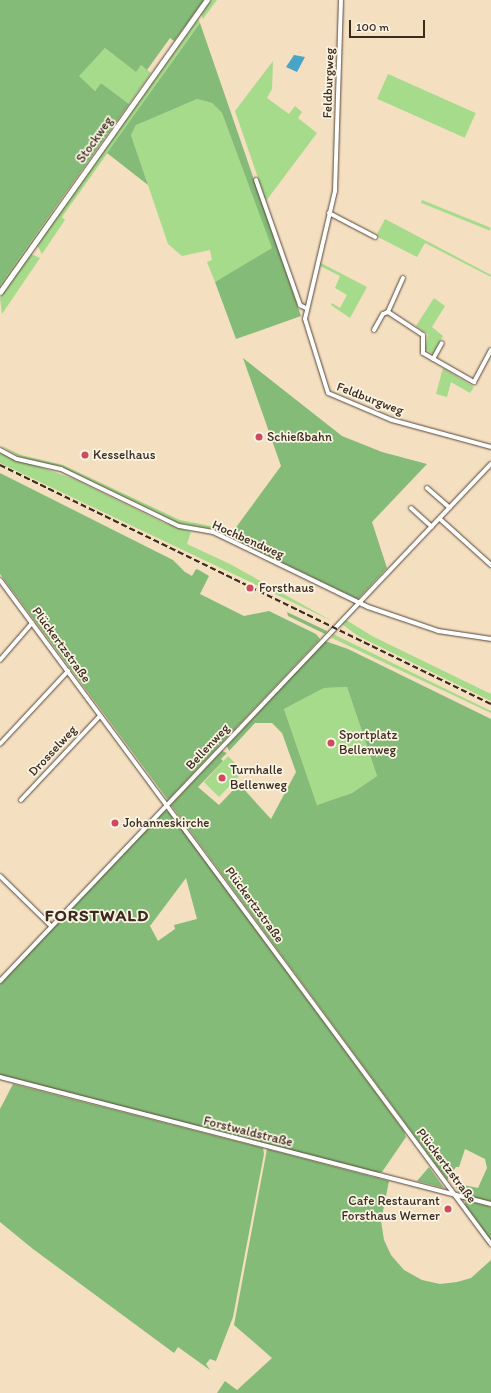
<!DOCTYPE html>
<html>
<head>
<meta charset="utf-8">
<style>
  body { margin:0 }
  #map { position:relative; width:491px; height:1393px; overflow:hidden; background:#f4dfc1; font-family:Itim,sans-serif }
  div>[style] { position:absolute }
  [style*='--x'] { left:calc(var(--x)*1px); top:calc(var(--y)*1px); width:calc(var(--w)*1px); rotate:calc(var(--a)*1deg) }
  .green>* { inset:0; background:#a6db8c; transform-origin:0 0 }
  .forest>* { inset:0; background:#84bb78 }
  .water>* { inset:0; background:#49a5c7 }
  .roads { filter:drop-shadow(0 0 1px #574536) drop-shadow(0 0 1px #574536) }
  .minor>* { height:4px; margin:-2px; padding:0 2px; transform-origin:2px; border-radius:2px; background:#fff }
  .tertiary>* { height:5px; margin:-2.5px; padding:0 2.5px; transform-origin:2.5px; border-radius:2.5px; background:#fff }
  .rail>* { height:1.5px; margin-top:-0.75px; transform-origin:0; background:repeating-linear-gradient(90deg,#3b2a1e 0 6px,transparent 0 9px) }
  .dots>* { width:11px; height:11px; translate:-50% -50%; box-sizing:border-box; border:2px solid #fcf5e5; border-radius:50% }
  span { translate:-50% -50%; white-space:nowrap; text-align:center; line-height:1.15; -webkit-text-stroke:3.5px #fcf5e5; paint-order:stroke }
  .street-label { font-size:13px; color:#3b2a1e }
  .poi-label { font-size:13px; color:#3b2a1e }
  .left { translate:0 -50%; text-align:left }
  .right { translate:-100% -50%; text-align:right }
  .district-label { font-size:17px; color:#3b2a1e; font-weight:700; letter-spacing:1px }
  .scale { position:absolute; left:349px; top:20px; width:76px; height:18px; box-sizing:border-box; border:2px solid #3b2a1e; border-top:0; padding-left:5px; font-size:12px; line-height:14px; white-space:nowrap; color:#3b2a1e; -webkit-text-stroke:3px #fcf5e5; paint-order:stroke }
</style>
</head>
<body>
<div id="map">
  <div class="green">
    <div style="clip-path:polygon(211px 0,217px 0,203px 19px,201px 14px)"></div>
    <div style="clip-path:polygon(198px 19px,200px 23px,62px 217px,65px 220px,42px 254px,37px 245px)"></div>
    <div style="clip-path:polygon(105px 48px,135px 71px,141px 65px,151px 73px,129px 104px,101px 83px,95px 91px,78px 76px)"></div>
    <div style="clip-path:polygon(273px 61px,272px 89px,267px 98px,289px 114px,295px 106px,302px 112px,298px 118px,317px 133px,266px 201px,235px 111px)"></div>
    <div style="left:388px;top:74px;width:96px;height:27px;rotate:24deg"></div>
    <div style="clip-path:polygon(197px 99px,212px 103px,222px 113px,273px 248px,215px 282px,207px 262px,212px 260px,210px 250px,182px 256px,168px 244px,131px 135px,136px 125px,143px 121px)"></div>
    <div style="left:422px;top:200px;width:74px;height:3px;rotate:22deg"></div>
    <div style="clip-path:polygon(54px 211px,55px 212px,0 289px,0 285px)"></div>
    <div style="clip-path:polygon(385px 219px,491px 275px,491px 277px,425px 243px,417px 257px,376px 236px)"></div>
    <div style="clip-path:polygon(31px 254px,40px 258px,2px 314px,0 298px)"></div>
    <div style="clip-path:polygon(321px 263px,367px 287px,350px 318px,331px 305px,332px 303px,340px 308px,347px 295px,335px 288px,340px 276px,320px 266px)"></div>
    <div style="clip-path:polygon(434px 298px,445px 306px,432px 327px,443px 336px,433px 354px,425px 349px,428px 334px,416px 326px)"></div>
    <div style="clip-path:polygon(443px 368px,474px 387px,470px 393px,451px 382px,447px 397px,436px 394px)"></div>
    <div style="clip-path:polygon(0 445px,21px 455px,63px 465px,180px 520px,216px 527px,231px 534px,229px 537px,216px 530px,178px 523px,62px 467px,20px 457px)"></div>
    <div style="clip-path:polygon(0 453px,74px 479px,164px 523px,191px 532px,187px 544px,230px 564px,332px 621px,0 463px)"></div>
    <div style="clip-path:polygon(346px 620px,374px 637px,491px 694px,491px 701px,358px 636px,342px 624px)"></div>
    <div style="clip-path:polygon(333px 634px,491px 711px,491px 713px,332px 638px)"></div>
    <div style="clip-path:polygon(347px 687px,377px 776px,352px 793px,317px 805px,284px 709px,324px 688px)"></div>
    <div style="clip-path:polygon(228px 756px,240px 768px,237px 771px,241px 774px,219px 797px,204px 782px)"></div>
  </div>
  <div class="forest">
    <div style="clip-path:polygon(0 0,204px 0,174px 41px,170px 38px,147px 70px,141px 65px,136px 72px,105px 48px,79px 76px,95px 91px,101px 83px,129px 104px,0 285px)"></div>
    <div style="clip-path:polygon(200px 23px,301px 316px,236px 339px,215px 282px,272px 248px,222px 113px,212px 103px,197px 99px,136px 125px,131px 135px,148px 185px,107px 153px)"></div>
    <div style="clip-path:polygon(243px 358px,342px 436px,382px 452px,427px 464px,372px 522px,387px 568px,358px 599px,229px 537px,281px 466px)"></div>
    <div style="clip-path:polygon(0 473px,173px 560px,185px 572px,192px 576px,196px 569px,199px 570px,209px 576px,200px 594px,244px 616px,269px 611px,316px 634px,320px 639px,168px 800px,0 574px)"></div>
    <div style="clip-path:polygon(287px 612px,327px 631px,325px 634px,288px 616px)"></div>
    <div style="clip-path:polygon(evenodd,325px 641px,348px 649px,491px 719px,491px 1202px,459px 1193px,456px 1187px,458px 1184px,478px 1188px,487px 1168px,485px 1159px,465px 1149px,459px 1167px,456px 1167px,447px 1180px,171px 805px,222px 751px,227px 753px,221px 759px,223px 761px,198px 787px,219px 805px,239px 784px,271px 819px,296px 772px,282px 733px,272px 723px,255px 723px,229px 751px,227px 746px,325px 641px,347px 687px,377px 776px,352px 793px,317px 805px,284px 709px,324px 688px,347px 687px)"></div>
    <div style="clip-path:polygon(evenodd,165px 811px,169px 812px,404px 1131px,406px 1137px,382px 1172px,376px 1173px,0 1075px,0 984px,165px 811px,186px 878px,197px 919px,174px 925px,175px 929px,158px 941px,150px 926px,186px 878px)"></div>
    <div style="clip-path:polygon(13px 1084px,263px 1148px,264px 1154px,233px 1317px,216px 1361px,210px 1359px,206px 1364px,210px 1370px,178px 1347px,174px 1353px,33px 1249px,0 1222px,0 1109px)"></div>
    <div style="clip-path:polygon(267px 1149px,389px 1181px,381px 1221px,384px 1240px,391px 1255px,404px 1270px,422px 1280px,440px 1284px,457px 1282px,471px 1278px,491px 1260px,491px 1393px,217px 1393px,225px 1381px,237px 1390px,272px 1358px,234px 1325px)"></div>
    <div style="clip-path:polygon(429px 1167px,444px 1188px,417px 1181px)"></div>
    <div style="clip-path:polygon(468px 1201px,491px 1207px,491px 1240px,465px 1205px,465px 1202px)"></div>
  </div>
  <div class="water">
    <div style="clip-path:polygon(294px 55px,305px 57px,297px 72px,286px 67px)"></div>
  </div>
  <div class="roads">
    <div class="minor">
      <div style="--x:341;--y:0;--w:191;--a:91.8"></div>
      <div style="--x:335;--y:191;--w:131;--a:103.2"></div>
      <div style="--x:305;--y:319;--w:77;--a:72.7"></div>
      <div style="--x:328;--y:393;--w:69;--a:22.9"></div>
      <div style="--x:392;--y:420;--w:103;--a:15.3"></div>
      <div style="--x:256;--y:180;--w:133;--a:70.6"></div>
      <div style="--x:300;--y:305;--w:7;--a:27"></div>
      <div style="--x:329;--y:213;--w:52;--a:27.6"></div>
      <div style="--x:403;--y:278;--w:37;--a:114"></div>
      <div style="--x:388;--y:312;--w:42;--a:33.3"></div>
      <div style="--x:423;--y:335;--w:18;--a:90"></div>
      <div style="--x:423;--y:353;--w:59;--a:29.6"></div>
      <div style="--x:474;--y:382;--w:36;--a:-62"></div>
      <div style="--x:374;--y:330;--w:18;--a:-61"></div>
      <div style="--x:383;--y:314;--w:5;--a:-22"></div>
      <div style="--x:433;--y:359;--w:18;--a:-61"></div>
      <div style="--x:0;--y:450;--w:19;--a:28"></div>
      <div style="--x:17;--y:459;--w:45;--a:12.8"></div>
      <div style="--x:61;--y:469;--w:131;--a:25.8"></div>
      <div style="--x:179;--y:526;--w:35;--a:10"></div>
      <div style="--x:213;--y:532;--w:172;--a:25.8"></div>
      <div style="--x:368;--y:607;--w:74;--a:18.9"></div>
      <div style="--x:438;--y:631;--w:54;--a:8.6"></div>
      <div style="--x:427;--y:488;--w:30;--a:41"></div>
      <div style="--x:411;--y:508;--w:28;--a:42"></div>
      <div style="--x:440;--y:519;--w:69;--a:42"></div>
      <div style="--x:0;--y:580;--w:826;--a:53.52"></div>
      <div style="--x:0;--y:660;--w:49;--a:-49.1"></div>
      <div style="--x:0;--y:744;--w:100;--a:-47"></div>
      <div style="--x:21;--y:800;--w:115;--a:-46.8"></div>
      <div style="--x:0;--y:876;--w:71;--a:44.4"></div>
      <div style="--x:0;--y:981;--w:713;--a:-46.48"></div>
      <div style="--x:0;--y:1077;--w:507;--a:14.5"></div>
    </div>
    <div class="tertiary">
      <div style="--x:0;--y:292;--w:358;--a:-54.7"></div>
    </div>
  </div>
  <div class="rail">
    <div style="--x:0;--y:465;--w:546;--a:25.96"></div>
  </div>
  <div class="dots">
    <div style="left:259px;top:437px;background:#d1495b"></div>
    <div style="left:85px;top:455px;background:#d1495b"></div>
    <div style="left:250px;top:588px;background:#d1495b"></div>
    <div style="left:331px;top:743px;background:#d1495b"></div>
    <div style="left:222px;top:778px;background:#d1495b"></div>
    <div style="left:115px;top:823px;background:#d1495b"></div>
    <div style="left:448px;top:1209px;background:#d1495b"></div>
  </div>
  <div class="street-label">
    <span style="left:329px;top:83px;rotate:-88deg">Feldburgweg</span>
    <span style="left:95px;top:140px;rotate:-55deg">Stockweg</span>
    <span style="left:370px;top:399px;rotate:21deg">Feldburgweg</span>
    <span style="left:248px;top:540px;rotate:24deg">Hochbendweg</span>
    <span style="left:61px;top:645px;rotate:54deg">Plückertzstraße</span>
    <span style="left:208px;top:747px;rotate:-47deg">Bellenweg</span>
    <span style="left:53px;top:751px;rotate:-47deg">Drosselweg</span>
    <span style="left:254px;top:905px;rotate:54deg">Plückertzstraße</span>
    <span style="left:248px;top:1132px;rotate:14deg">Forstwaldstraße</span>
    <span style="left:446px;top:1166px;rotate:53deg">Plückertzstraße</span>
  </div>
  <div class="poi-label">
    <span class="left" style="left:267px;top:437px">Schießbahn</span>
    <span class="left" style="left:93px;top:455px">Kesselhaus</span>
    <span class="left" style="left:259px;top:588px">Forsthaus</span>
    <span class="left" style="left:339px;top:743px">Sportplatz<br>Bellenweg</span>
    <span class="left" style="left:230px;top:778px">Turnhalle<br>Bellenweg</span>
    <span class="left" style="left:123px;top:823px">Johanneskirche</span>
    <span class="right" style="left:440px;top:1209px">Cafe Restaurant<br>Forsthaus Werner</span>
  </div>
  <div class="district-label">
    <span style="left:97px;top:916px">FORSTWALD</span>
  </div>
  <div class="scale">100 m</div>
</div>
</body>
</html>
